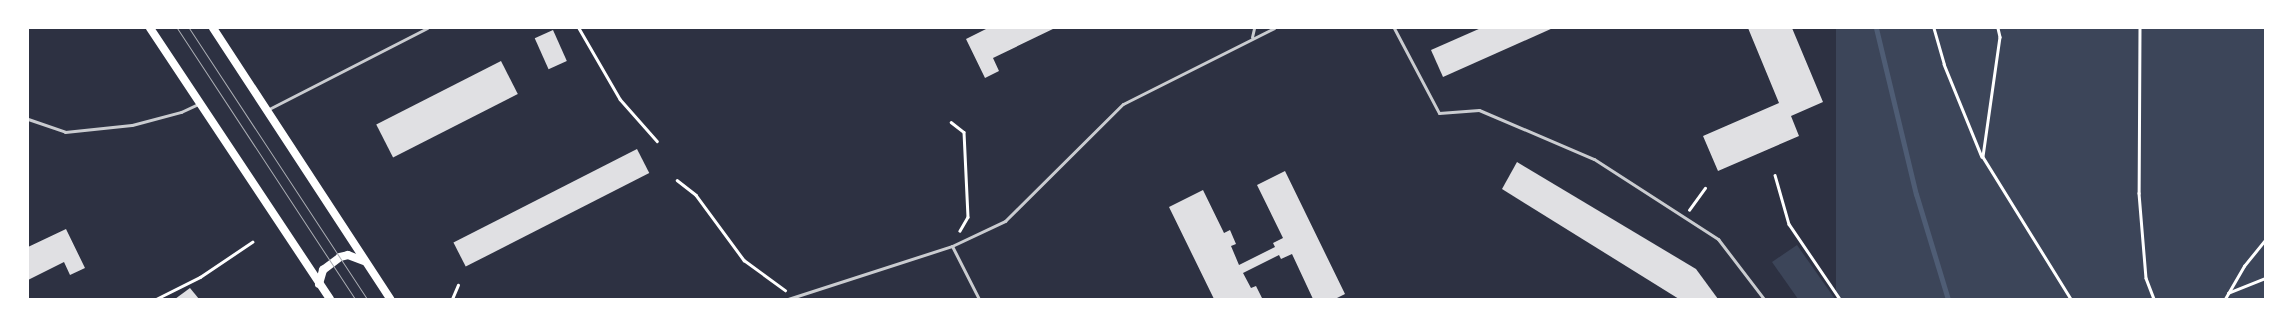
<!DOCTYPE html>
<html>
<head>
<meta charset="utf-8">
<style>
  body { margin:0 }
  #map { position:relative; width:2293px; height:327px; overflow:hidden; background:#2d3142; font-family:Merriweather,serif }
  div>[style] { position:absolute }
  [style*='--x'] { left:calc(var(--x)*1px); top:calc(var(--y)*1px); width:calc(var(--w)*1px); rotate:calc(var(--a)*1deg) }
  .green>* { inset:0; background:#3c4559; transform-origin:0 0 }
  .stream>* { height:5px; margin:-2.5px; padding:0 2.5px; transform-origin:2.5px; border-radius:2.5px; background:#4f5d75 }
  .building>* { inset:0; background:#e0e0e3; transform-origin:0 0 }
  .path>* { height:2.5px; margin:-1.25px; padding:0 1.25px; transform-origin:1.25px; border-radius:1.25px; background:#fff }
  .service>* { height:3px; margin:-1.5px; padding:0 1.5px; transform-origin:1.5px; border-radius:1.5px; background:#caccd0 }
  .secondary>* { height:8px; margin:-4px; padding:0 4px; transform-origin:4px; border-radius:4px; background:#fff }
  .tram>* { height:1px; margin:-0.5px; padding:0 0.5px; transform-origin:0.5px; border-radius:0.5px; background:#abadb3 }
  span { translate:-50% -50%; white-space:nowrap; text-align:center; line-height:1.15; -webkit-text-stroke:4px #fff; paint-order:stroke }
  .frame { position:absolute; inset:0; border:29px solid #fff; pointer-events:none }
</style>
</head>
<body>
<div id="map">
  <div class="green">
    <div style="left:1836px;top:28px;width:429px;height:276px"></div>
    <div style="clip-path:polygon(1797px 245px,1835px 299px,1798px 299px,1772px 262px)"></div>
  </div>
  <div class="stream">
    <div style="--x:1876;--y:28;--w:171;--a:76.5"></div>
    <div style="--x:1916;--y:194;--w:110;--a:73.1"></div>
  </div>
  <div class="building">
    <div style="clip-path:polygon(988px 28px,1055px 28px,993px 58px,999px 71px,985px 78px,966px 39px)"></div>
    <div style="clip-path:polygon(1481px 28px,1553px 28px,1443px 77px,1431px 50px)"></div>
    <div style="clip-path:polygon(1748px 28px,1792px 28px,1823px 102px,1791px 116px,1799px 136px,1718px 171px,1703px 136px,1779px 103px)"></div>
    <div style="left:553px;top:30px;width:34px;height:20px;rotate:66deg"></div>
    <div style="left:501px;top:61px;width:37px;height:140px;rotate:63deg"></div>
    <div style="left:637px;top:149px;width:27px;height:206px;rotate:63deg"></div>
    <div style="clip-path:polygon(1517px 162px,1696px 269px,1718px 299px,1679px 299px,1502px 189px)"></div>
    <div style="clip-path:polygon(1285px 171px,1345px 294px,1335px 299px,1313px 299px,1292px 254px,1281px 259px,1279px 255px,1243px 273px,1251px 288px,1256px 286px,1262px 298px,1214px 299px,1169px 207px,1203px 190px,1224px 233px,1230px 230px,1236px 244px,1231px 246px,1239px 265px,1275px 247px,1273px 243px,1283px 238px,1257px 185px)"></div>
    <div style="clip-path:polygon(66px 229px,85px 268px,70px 275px,64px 262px,28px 280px,28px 247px)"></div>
    <div style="clip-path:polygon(190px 288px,199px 299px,175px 299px)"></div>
  </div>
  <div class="path">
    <div style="--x:579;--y:28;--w:82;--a:60"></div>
    <div style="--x:620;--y:99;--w:56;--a:48.6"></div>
    <div style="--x:1934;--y:28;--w:37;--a:74"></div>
    <div style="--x:1944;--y:64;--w:100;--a:67.8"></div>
    <div style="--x:1998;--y:28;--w:9;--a:77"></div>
    <div style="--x:2000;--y:37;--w:121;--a:98.1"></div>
    <div style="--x:1983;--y:157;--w:167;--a:58.2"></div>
    <div style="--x:2140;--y:28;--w:165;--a:90.3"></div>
    <div style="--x:2139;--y:193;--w:85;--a:85.3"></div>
    <div style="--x:2146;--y:278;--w:22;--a:69"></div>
    <div style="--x:951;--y:122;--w:16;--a:38"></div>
    <div style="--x:964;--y:132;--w:85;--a:87.3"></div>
    <div style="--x:968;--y:217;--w:16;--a:120"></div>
    <div style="--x:1775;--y:175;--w:51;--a:74.1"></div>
    <div style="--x:1789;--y:224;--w:91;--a:55.8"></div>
    <div style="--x:677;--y:180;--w:24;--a:38"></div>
    <div style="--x:696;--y:195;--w:81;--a:53.6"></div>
    <div style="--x:744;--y:260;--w:51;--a:36.2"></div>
    <div style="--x:1689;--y:210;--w:27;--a:-54"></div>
    <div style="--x:2228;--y:293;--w:40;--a:-22"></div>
    <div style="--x:156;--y:299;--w:49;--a:-26.6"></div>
    <div style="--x:200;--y:277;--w:63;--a:-33.9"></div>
    <div style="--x:452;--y:299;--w:15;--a:-67"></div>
    <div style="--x:2225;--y:299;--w:38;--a:-60"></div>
    <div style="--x:2244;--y:266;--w:33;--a:-51"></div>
  </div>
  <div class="service">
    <div style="--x:1394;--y:28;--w:96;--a:62.1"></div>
    <div style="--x:1439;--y:113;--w:40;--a:-4.3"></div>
    <div style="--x:1479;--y:110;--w:125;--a:23.1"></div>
    <div style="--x:1594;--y:159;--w:148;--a:32.8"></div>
    <div style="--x:1718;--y:239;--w:76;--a:52.5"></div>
    <div style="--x:1252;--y:37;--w:9;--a:-77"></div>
    <div style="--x:267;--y:110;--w:180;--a:-27.1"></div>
    <div style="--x:28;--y:119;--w:39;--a:19"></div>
    <div style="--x:65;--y:132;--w:67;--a:-6"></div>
    <div style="--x:132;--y:125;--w:51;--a:-14.9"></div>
    <div style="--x:181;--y:112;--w:21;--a:-25"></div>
    <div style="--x:952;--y:246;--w:59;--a:63"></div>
    <div style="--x:788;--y:299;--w:172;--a:-17.9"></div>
    <div style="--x:952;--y:246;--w:59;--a:-25.3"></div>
    <div style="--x:1005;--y:221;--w:166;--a:-44.8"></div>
    <div style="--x:1123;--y:104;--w:169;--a:-26.7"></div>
  </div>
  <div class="secondary">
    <div style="--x:150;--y:28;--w:325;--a:56.4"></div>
    <div style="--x:213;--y:28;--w:324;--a:56.8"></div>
    <div style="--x:319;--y:284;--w:15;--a:-74"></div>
    <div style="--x:323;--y:270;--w:21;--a:-37"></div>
    <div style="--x:340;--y:257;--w:8;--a:-14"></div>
    <div style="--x:348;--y:255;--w:17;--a:21"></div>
  </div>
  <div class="tram">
    <div style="--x:177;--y:28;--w:324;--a:56.7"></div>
    <div style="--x:189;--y:28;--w:324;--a:56.7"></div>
  </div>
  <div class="frame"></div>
</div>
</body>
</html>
